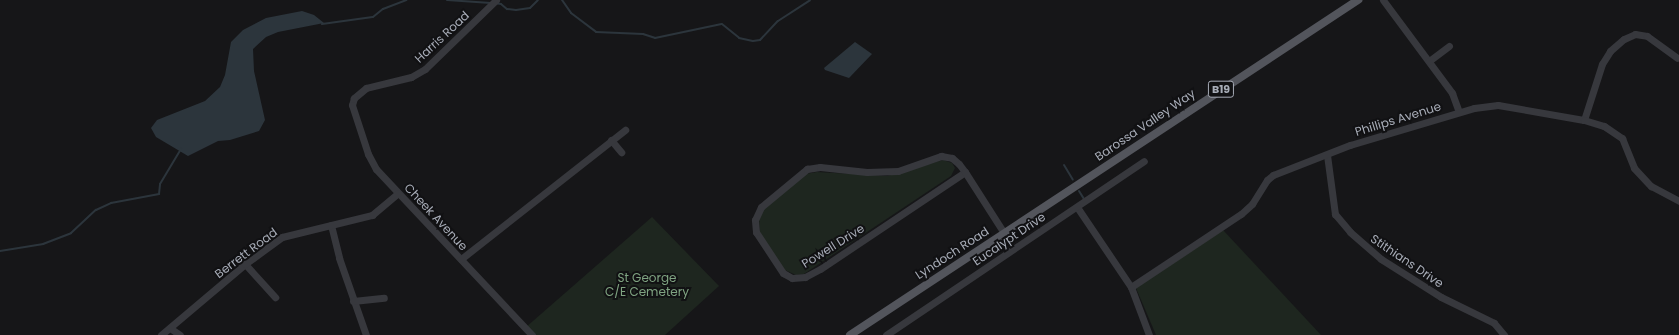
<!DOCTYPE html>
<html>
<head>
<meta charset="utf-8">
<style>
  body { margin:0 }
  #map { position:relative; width:1679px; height:335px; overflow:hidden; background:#161618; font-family:Poppins,sans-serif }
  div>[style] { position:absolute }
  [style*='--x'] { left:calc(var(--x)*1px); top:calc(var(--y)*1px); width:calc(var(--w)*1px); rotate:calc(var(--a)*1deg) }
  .green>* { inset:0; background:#1e261f }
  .water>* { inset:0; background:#2c353c }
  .stream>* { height:2px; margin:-1px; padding:0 1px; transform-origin:1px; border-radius:1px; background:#2c353c }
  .minor>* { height:7px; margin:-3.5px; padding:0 3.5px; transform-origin:3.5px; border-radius:3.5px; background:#37383d }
  .major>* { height:8px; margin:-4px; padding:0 4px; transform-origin:4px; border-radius:4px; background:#53555c }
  span { translate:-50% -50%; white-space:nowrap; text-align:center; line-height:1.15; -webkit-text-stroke:4px #111113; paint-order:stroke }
  .shield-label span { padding:1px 3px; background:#111113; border:1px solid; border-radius:3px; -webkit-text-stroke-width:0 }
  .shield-label { font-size:11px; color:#a8adb8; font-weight:700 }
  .street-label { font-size:12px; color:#a8adb8 }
  .park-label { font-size:12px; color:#7fa381 }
</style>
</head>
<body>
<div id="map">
  <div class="green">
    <div style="clip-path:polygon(943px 160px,952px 163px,955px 168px,951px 176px,804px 274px,796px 275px,785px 270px,760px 234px,759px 218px,763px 210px,806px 174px,817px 172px,887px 176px)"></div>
    <div style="clip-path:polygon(652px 217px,719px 286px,665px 335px,532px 335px,525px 328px)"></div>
    <div style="clip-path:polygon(1223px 230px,1321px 335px,1156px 335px,1136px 288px)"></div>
  </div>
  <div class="water">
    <div style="clip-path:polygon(302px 11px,314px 15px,324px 23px,278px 32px,266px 37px,253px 49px,254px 71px,265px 120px,259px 131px,230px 140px,218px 141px,188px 156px,156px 137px,151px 128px,157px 120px,205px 101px,220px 87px,225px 75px,231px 42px,243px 30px,266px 18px)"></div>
    <div style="clip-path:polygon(855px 42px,872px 54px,849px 78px,825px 70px,824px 68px)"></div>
  </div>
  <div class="stream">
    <div style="--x:447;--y:0;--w:44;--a:3.9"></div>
    <div style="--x:562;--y:0;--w:16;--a:55"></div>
    <div style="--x:571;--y:13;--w:31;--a:37"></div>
    <div style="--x:596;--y:32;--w:47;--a:2.4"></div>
    <div style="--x:643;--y:34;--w:13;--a:18"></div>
    <div style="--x:655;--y:38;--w:68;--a:-11.8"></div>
    <div style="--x:722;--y:24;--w:22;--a:39"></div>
    <div style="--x:739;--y:38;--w:14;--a:12"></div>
    <div style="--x:753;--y:41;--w:7;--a:-8"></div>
    <div style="--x:760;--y:40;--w:26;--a:-47"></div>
    <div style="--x:778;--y:21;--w:38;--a:-33"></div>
    <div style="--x:495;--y:3;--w:6;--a:9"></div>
    <div style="--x:501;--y:4;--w:8;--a:40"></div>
    <div style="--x:507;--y:9;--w:9;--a:6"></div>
    <div style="--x:516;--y:10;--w:14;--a:-8"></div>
    <div style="--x:530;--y:8;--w:11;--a:-45"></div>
    <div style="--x:322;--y:24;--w:51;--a:-7.8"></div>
    <div style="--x:373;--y:17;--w:13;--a:-39"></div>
    <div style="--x:383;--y:9;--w:25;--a:-21"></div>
    <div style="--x:1064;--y:165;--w:17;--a:59"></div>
    <div style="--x:1079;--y:191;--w:9;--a:58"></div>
    <div style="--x:0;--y:251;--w:44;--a:-9.2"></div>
    <div style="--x:43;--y:244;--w:30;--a:-21"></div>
    <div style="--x:71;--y:233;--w:34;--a:-43"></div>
    <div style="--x:96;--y:210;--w:17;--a:-25"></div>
    <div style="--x:111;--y:203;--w:49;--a:-10.6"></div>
    <div style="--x:159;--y:194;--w:10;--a:-84"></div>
    <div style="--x:160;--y:184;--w:41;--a:-59"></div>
  </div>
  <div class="minor">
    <div style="--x:496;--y:0;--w:99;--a:135.8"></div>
    <div style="--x:425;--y:69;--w:16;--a:150"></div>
    <div style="--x:411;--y:77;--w:46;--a:166.3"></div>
    <div style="--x:366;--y:88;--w:16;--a:140"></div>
    <div style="--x:354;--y:98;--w:7;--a:106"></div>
    <div style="--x:352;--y:105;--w:52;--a:71.9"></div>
    <div style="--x:368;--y:154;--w:17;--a:62"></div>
    <div style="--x:376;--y:169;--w:228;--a:46.8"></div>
    <div style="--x:1383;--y:0;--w:116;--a:53.4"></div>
    <div style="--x:1452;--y:93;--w:20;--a:70"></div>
    <div style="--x:1429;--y:61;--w:25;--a:-37"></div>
    <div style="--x:1584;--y:120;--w:59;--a:-72.2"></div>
    <div style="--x:1602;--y:64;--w:15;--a:-58"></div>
    <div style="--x:1610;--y:51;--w:18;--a:-41"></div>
    <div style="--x:1624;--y:39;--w:12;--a:-24"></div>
    <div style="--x:1635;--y:34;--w:12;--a:9"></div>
    <div style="--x:1647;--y:36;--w:37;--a:36"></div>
    <div style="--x:611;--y:140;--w:16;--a:50"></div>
    <div style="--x:1327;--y:155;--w:60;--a:82.3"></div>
    <div style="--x:1335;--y:214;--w:23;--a:50"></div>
    <div style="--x:1350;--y:232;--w:41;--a:41.1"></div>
    <div style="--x:1381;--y:259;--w:71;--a:32.3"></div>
    <div style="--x:1441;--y:297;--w:59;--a:26.1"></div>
    <div style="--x:1494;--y:323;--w:16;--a:50"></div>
    <div style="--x:965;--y:172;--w:174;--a:146.2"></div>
    <div style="--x:820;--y:269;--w:17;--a:152"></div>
    <div style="--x:805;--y:277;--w:13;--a:176"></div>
    <div style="--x:792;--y:278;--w:10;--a:-151"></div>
    <div style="--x:783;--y:273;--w:49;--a:-123.4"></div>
    <div style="--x:756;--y:232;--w:12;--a:-95"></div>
    <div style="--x:755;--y:220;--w:14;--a:-65"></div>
    <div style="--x:761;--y:207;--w:60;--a:-39.6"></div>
    <div style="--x:807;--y:169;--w:13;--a:-9"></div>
    <div style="--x:820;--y:167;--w:47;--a:6.1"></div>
    <div style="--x:867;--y:172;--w:31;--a:-2"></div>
    <div style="--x:898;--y:171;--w:46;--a:-19.2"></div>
    <div style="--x:941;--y:156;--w:11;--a:10"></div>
    <div style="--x:952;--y:158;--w:9;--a:41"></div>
    <div style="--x:959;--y:164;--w:10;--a:53"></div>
    <div style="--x:965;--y:172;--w:72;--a:57.4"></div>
    <div style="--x:1077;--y:207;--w:97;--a:56"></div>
    <div style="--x:1131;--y:287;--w:51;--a:69.4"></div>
    <div style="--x:331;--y:225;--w:34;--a:76"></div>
    <div style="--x:339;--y:258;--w:82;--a:70.7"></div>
    <div style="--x:461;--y:259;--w:209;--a:-38.2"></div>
    <div style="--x:245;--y:264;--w:45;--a:47.7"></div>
    <div style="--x:1131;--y:287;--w:132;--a:-33.6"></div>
    <div style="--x:1241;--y:214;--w:15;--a:-42"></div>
    <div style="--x:1252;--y:204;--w:28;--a:-58"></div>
    <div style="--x:1267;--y:180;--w:8;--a:-40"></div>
    <div style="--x:1273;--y:175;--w:83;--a:-21.3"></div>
    <div style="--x:1350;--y:145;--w:129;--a:-16.6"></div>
    <div style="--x:1474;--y:108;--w:24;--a:-7"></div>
    <div style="--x:1498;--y:105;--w:87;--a:9.9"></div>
    <div style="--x:1584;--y:120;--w:21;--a:17"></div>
    <div style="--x:1604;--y:126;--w:22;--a:34"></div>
    <div style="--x:1622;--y:138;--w:32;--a:68"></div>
    <div style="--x:1634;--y:168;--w:25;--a:47"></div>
    <div style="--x:1651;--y:186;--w:32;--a:28"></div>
    <div style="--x:353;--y:301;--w:31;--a:-6"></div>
    <div style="--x:170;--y:328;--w:12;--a:35"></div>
    <div style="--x:161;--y:335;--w:110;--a:-40.2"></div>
    <div style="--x:245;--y:264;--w:46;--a:-36.1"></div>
    <div style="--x:282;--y:237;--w:93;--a:-13.7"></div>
    <div style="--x:372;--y:215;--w:34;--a:-40"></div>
    <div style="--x:886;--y:335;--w:311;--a:-34"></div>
  </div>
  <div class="major">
    <div style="--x:850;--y:335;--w:609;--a:-33.4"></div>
  </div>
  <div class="shield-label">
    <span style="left:1221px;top:89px">B19</span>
  </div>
  <div class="street-label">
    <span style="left:442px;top:37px;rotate:-43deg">Harris Road</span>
    <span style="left:1398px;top:119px;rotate:-17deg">Phillips Avenue</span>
    <span style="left:1145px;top:125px;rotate:-34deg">Barossa Valley Way</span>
    <span style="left:436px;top:217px;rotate:47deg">Cheek Avenue</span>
    <span style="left:1009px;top:239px;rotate:-34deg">Eucalypt Drive</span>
    <span style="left:833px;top:246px;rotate:-32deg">Powell Drive</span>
    <span style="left:246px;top:253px;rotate:-37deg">Berrett Road</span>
    <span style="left:952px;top:253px;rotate:-33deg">Lyndoch Road</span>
    <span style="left:1407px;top:261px;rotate:34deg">Stithians Drive</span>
  </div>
  <div class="park-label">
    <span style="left:647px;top:285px">St George<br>C/E Cemetery</span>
  </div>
</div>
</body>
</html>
